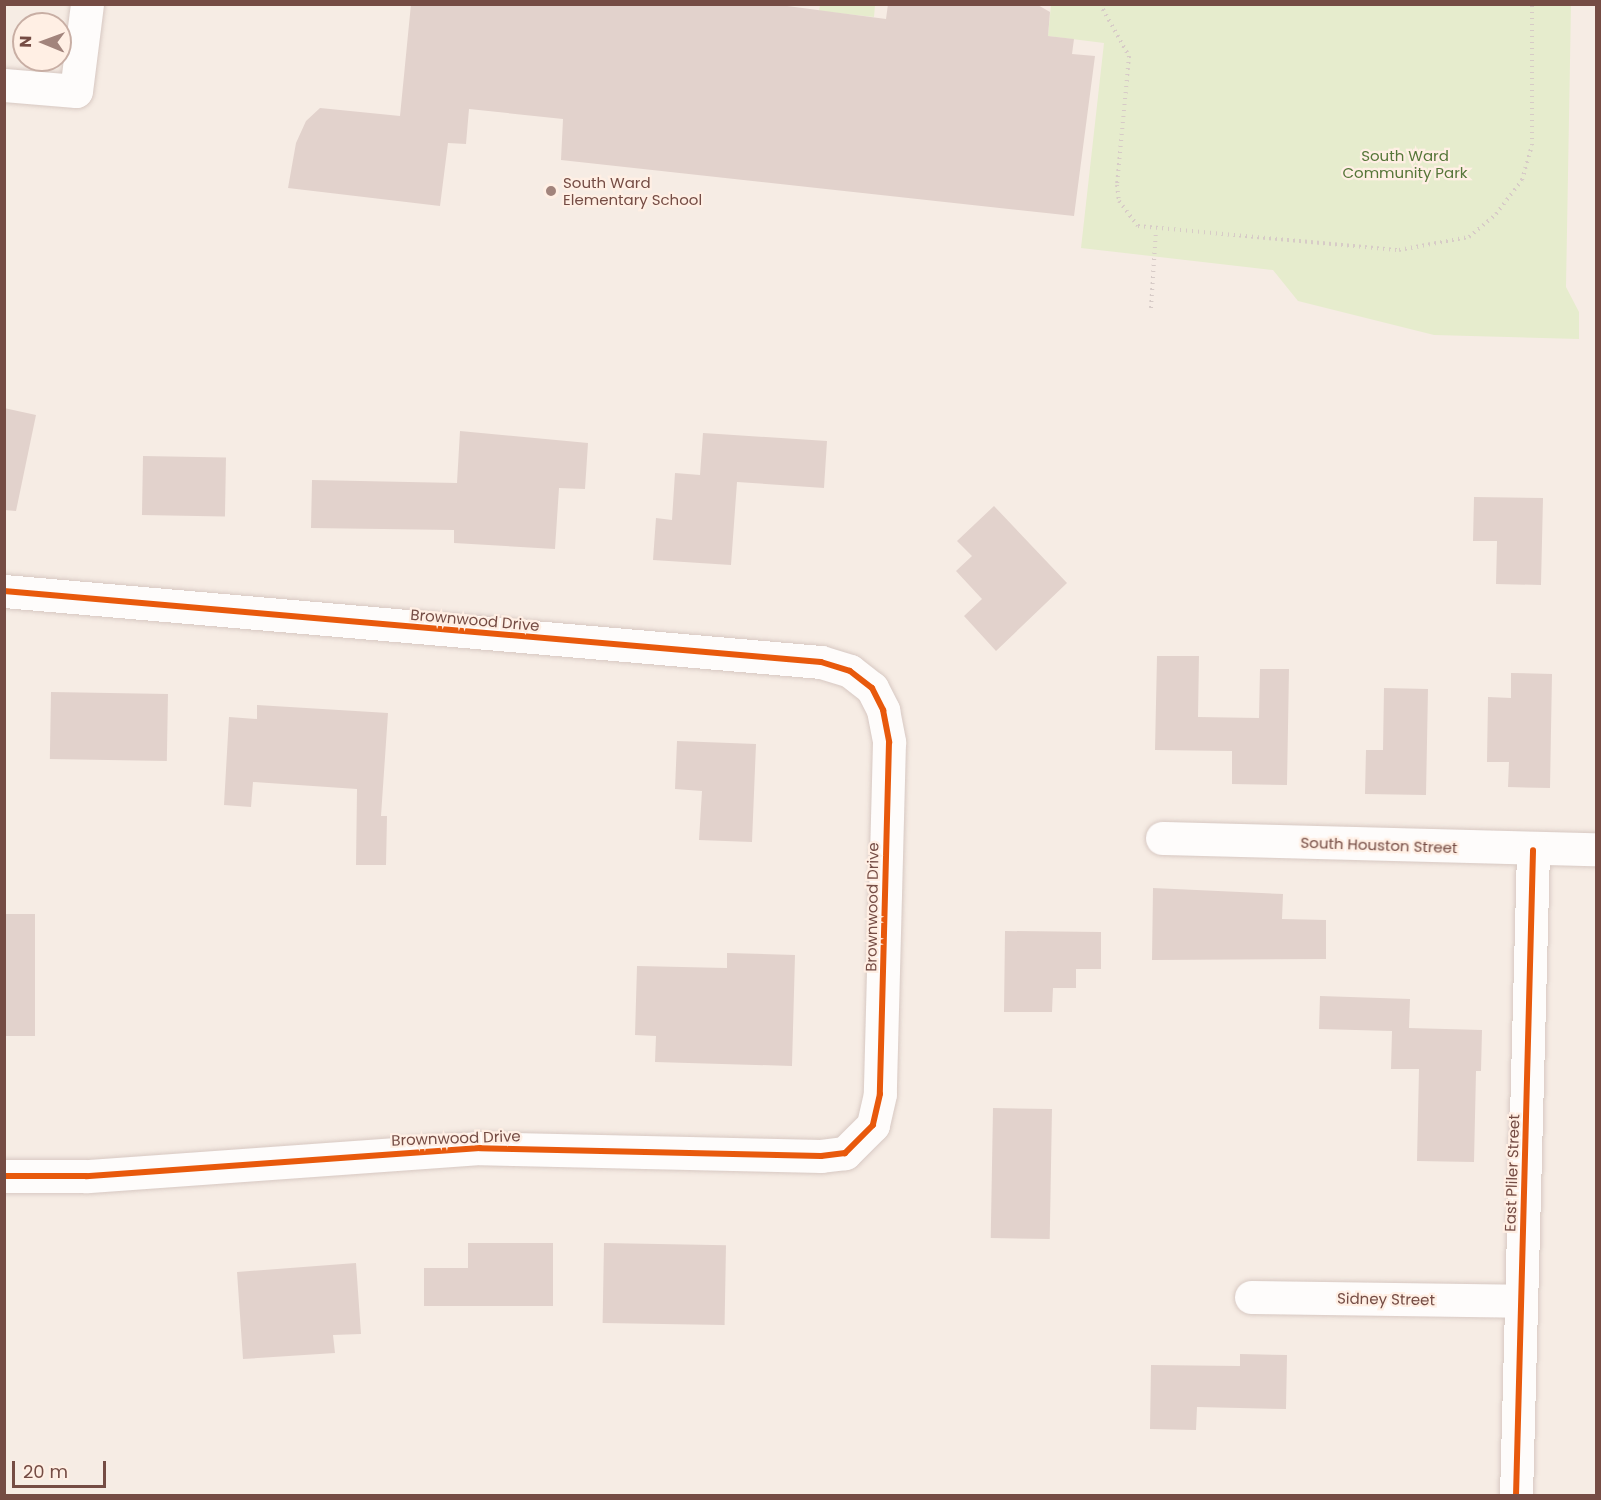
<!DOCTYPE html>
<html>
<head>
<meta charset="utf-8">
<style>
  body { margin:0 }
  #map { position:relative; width:1601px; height:1500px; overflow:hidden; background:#f6ece4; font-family:Poppins,sans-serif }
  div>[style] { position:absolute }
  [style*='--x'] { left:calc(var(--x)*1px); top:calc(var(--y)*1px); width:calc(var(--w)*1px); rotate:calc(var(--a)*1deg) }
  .green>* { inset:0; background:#e6eccd }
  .building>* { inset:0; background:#e2d2cc; transform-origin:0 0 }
  .path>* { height:4px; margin-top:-2px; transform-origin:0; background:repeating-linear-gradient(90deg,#d7cbc7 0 1.5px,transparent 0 6px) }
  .roads { filter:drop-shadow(0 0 2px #d7c8c2) drop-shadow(0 0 2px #d7c8c2) }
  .minor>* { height:33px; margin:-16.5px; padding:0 16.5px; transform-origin:16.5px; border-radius:16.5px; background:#fefcfb }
  .cycleway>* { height:6px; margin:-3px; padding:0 3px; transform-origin:3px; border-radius:3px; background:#e8590c }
  .dots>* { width:16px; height:16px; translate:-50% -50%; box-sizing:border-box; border:3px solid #ffefe4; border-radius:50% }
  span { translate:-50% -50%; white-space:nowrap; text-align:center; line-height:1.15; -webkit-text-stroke:4.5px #ffefe4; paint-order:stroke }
  .park-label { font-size:15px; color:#567639 }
  .poi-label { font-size:15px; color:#754c44 }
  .left { translate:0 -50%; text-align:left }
  .street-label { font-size:15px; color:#754c44 }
  .frame { position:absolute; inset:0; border:6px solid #754c44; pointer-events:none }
  .north { position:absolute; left:12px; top:12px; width:60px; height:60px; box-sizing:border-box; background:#ffefe4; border:2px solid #c8aea4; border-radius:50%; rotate:271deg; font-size:16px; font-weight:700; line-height:24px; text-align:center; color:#754c44 }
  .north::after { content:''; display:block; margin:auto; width:21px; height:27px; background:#a2847c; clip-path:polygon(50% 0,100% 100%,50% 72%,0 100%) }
  .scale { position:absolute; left:12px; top:1461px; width:94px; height:27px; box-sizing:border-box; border:3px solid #754c44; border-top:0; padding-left:8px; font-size:18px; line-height:21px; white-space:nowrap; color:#754c44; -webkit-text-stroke:4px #ffefe4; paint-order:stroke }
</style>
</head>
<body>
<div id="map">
  <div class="green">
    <div style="clip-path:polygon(820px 5px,875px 5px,874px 17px,819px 11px)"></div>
    <div style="clip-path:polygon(1051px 5px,1571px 5px,1566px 287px,1579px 312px,1579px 339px,1434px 335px,1298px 301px,1273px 270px,1081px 248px,1104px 43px,1048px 36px)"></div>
  </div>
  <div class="building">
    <div style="clip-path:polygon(411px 4px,772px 4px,886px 19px,888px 4px,1036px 4px,1050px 12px,1048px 36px,1074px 39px,1072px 54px,1095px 56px,1074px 216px,561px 160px,563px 119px,469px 109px,466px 144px,448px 143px,440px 206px,288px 188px,296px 143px,306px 121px,320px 108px,400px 116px)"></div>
    <div style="clip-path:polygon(4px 408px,36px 415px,16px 511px,4px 510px)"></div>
    <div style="clip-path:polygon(460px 431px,588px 443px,585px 489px,559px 488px,555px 549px,454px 543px,454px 530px,311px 528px,312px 480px,457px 483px)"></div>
    <div style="clip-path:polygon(703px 433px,827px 441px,824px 488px,737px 482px,731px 565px,653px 560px,656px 518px,672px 520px,675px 473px,700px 475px)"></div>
    <div style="left:143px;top:456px;width:83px;height:59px;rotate:1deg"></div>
    <div style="clip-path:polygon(1474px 497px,1543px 498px,1541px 585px,1496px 584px,1497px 541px,1473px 541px)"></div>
    <div style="clip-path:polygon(994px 506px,1067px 583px,996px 651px,964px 616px,982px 599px,956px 571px,972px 556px,957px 541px)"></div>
    <div style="clip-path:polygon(1157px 656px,1199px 656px,1198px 717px,1259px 718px,1260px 669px,1289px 669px,1287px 785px,1232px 784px,1232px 751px,1155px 750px)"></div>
    <div style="clip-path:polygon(1511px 673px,1552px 674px,1550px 788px,1508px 787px,1509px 762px,1487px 762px,1488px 697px,1511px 698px)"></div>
    <div style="clip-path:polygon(1384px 688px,1428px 689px,1426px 795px,1365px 794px,1366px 750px,1383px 750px)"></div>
    <div style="left:51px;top:692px;width:117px;height:67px;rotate:1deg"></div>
    <div style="clip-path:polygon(257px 705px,388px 713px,381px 816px,387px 816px,386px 865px,356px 865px,357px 789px,253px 782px,251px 807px,224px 805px,229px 717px,257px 719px)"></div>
    <div style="clip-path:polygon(677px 741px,756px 744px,752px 842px,699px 840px,702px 791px,675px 789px)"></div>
    <div style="clip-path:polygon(1153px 888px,1283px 894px,1282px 919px,1326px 920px,1326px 959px,1152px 960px)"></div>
    <div style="left:4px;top:914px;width:31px;height:122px"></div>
    <div style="clip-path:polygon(1005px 931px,1101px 932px,1101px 969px,1076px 969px,1076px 988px,1053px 988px,1052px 1012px,1004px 1012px)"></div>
    <div style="clip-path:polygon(727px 953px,795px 955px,792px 1066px,655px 1062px,656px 1036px,635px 1035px,637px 966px,727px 968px)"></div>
    <div style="clip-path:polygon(1320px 996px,1410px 999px,1409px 1028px,1482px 1030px,1481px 1071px,1476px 1071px,1474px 1162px,1417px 1161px,1419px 1069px,1391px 1069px,1392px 1031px,1319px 1029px)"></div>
    <div style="left:993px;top:1108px;width:59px;height:130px;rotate:1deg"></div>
    <div style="clip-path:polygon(468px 1243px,553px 1243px,553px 1306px,424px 1306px,424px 1268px,468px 1268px)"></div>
    <div style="left:604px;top:1243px;width:122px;height:80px;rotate:1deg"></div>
    <div style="clip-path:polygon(356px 1263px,361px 1334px,333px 1335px,335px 1353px,243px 1359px,237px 1272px)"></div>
    <div style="clip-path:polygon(1240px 1354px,1287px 1355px,1286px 1409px,1197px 1407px,1196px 1430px,1150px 1429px,1151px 1365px,1240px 1366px)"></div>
  </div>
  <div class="path">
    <div style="--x:1100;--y:4;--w:60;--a:60.9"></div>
    <div style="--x:1129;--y:56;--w:130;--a:95.3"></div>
    <div style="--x:1117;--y:185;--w:16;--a:83"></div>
    <div style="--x:1119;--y:201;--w:31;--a:53"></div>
    <div style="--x:1138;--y:226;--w:262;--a:5.3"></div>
    <div style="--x:1399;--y:250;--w:71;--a:-10.5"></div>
    <div style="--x:1469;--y:237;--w:35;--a:-40"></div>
    <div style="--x:1496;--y:214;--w:43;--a:-52.6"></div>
    <div style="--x:1522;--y:180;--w:36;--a:-74"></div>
    <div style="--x:1532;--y:145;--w:141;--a:-90"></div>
    <div style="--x:1151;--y:308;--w:77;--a:-86.3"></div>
  </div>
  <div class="roads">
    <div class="minor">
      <div style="--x:4;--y:85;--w:72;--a:4.8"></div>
      <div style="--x:76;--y:91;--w:88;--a:-82.8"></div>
      <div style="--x:4;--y:591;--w:820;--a:4.97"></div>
      <div style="--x:821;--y:662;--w:30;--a:17"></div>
      <div style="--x:850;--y:671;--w:28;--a:38"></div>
      <div style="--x:872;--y:688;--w:25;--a:63"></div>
      <div style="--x:883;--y:710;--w:33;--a:79"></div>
      <div style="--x:889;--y:742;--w:352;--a:91.5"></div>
      <div style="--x:880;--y:1094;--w:32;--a:103"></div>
      <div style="--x:873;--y:1125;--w:40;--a:135"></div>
      <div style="--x:845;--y:1153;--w:24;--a:173"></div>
      <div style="--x:821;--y:1156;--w:341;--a:-178.7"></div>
      <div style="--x:480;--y:1148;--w:395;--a:175.9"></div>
      <div style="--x:86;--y:1176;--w:82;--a:180"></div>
      <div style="--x:1162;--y:838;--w:434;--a:1.5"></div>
      <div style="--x:1251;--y:1297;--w:270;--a:0.8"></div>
      <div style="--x:1516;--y:1496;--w:646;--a:-88.49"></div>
    </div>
  </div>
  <div class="cycleway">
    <div style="--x:4;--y:591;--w:820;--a:4.97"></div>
    <div style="--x:821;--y:662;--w:30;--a:17"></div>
    <div style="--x:850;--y:671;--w:28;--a:38"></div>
    <div style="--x:872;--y:688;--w:25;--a:63"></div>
    <div style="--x:883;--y:710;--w:33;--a:79"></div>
    <div style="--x:889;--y:742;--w:352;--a:91.5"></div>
    <div style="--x:880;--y:1094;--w:32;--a:103"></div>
    <div style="--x:873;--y:1125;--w:40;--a:135"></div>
    <div style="--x:845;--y:1153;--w:24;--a:173"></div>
    <div style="--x:821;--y:1156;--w:341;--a:-178.7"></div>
    <div style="--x:480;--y:1148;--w:395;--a:175.9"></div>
    <div style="--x:86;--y:1176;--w:82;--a:180"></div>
    <div style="--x:1516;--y:1496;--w:646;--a:-88.49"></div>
  </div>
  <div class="dots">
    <div style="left:551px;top:191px;background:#a2847c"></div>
  </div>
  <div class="park-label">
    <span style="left:1405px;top:164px">South Ward<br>Community Park</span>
  </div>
  <div class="poi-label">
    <span class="left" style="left:563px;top:191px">South Ward<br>Elementary School</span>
  </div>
  <div class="street-label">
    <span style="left:475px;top:620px;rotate:5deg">Brownwood Drive</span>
    <span style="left:1379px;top:845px;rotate:2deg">South Houston Street</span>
    <span style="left:872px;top:907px;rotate:-89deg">Brownwood Drive</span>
    <span style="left:456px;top:1138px;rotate:-2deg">Brownwood Drive</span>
    <span style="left:1512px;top:1173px;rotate:-88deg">East Pliler Street</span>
    <span style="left:1386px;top:1299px;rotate:1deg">Sidney Street</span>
  </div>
  <div class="frame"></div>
  <div class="north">N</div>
  <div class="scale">20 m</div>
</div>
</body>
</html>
